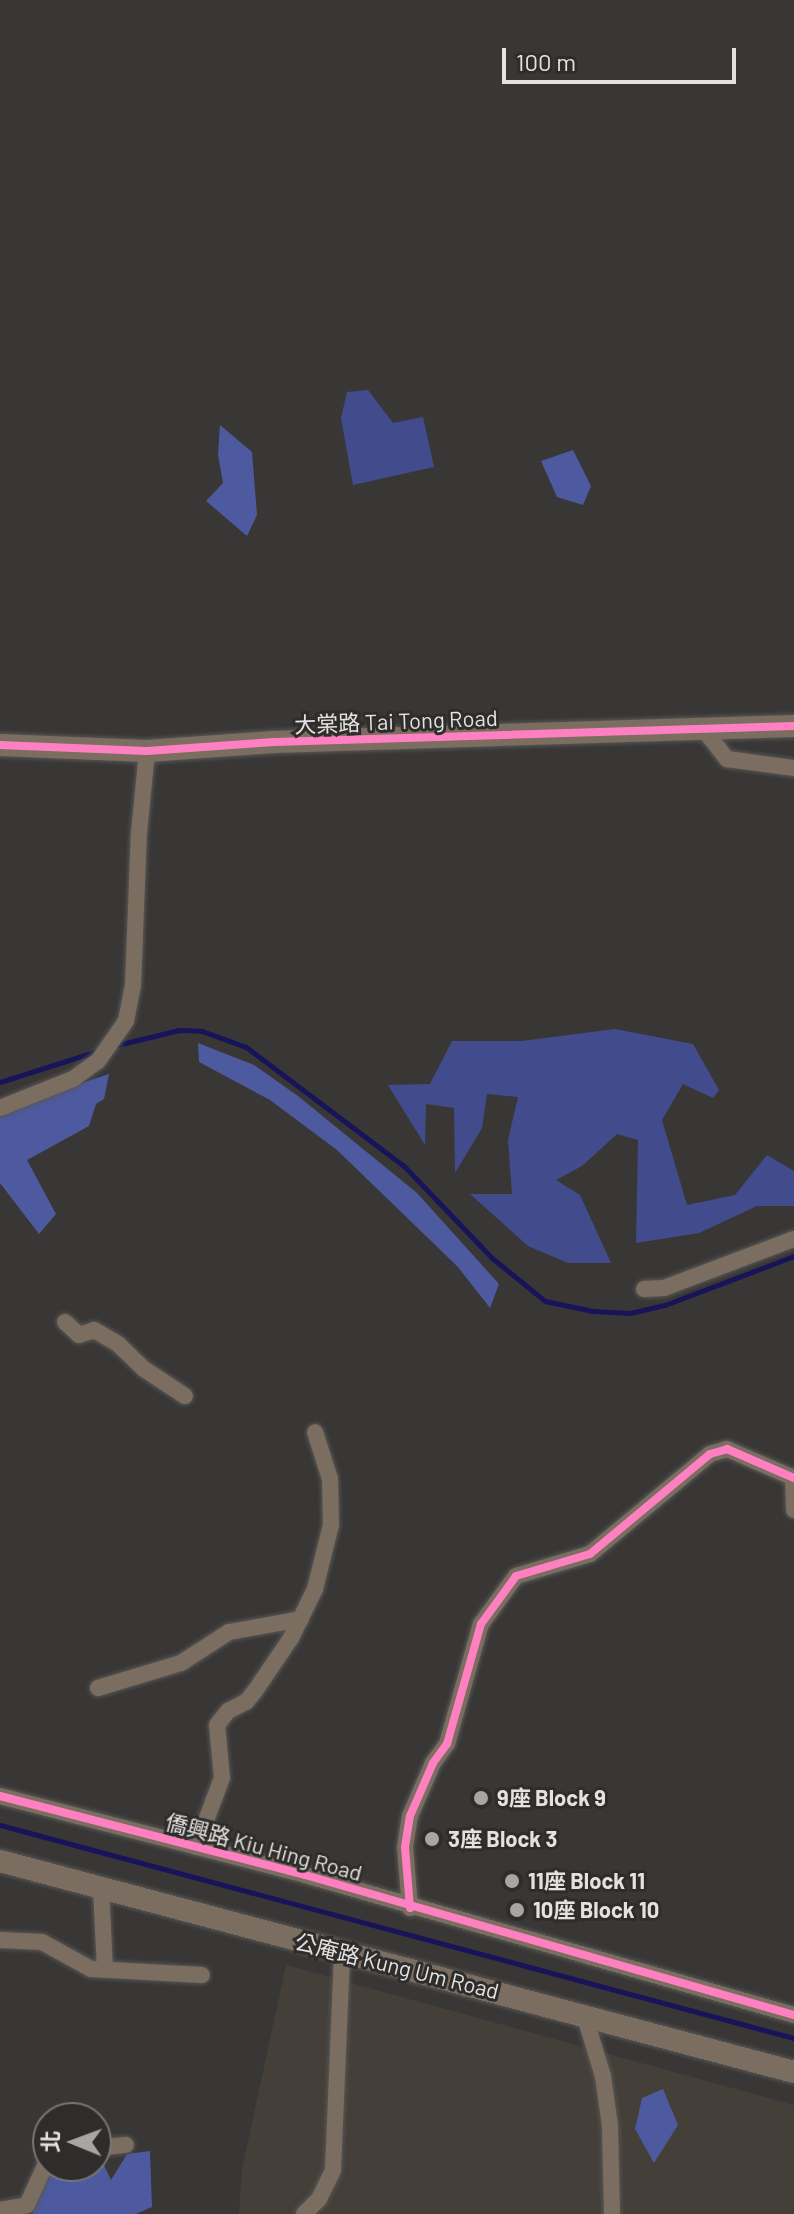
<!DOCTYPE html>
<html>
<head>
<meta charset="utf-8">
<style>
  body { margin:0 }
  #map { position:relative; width:794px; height:2214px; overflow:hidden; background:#383736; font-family:Barlow,"Noto Sans TC",sans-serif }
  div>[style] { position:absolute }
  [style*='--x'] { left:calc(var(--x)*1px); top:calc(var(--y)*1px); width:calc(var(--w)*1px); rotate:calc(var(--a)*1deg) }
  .built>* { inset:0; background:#443f39 }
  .green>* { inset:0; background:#424c8c }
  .forest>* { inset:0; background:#4e5a9f }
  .stream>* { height:5px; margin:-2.5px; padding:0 2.5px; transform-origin:2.5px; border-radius:2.5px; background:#171459 }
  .roads { filter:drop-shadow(0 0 2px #575655) drop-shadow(0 0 2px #575655) }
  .minor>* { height:16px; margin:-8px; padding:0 8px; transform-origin:8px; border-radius:8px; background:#7b6e60 }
  .tertiary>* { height:22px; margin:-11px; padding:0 11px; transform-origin:11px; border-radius:11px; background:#7b6e60 }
  .cycleway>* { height:8px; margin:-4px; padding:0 4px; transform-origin:4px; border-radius:4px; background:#ff80c0 }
  .dots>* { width:22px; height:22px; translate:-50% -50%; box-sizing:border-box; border:4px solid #2f2d2b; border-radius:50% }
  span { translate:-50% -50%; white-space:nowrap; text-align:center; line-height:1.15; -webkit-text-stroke:6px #2f2d2b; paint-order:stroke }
  .street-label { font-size:22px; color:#e3e2e1 }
  .poi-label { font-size:22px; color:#e3e2e1; font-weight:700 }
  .left { translate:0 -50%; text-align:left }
  .north { position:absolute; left:32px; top:2102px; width:80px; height:80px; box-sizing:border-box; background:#2f2d2b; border:2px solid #777574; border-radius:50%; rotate:271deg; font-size:22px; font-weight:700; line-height:32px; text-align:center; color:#e3e2e1 }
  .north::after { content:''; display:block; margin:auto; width:28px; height:36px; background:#a7a6a5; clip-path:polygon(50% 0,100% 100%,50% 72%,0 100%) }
  .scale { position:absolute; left:502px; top:48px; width:234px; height:36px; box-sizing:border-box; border:4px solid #e3e2e1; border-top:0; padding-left:10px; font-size:24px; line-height:28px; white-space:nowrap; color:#e3e2e1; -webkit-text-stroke:6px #2f2d2b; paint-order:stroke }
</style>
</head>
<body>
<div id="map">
  <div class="built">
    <div style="clip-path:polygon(286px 1965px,794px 2105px,794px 2214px,239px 2214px,242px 2169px)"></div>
  </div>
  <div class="green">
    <div style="clip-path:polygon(368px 390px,393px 423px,423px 417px,434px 467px,353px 485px,341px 418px,347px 392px)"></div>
    <div style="clip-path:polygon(615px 1029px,693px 1044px,719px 1090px,713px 1098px,683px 1084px,662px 1120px,687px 1205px,735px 1195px,767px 1155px,794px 1171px,794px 1206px,757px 1206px,699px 1233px,636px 1243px,638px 1140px,617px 1134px,582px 1166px,556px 1180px,580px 1195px,611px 1263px,568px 1263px,528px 1246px,470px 1194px,512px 1194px,508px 1140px,518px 1097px,487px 1094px,482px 1128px,455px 1173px,454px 1108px,426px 1104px,425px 1145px,388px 1085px,430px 1084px,452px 1041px,522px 1041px)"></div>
  </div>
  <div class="forest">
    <div style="clip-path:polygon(220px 425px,252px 452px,257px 515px,247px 536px,206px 501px,223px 483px,218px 455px)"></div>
    <div style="clip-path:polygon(573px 450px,591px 486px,583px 505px,557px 497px,541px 461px)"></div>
    <div style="clip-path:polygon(198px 1043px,254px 1065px,298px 1096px,417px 1193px,499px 1284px,490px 1308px,458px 1267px,337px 1150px,270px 1100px,199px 1062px)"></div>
    <div style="clip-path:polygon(109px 1074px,104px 1099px,96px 1104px,89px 1126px,27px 1160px,56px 1214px,39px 1234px,0 1183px,0 1110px)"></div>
    <div style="clip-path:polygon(663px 2089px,678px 2125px,654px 2163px,635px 2129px,642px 2098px)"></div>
    <div style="clip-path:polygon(150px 2151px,152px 2207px,136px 2214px,32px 2214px,51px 2167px,96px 2166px,96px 2160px,101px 2159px,111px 2180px,127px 2154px)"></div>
  </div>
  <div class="stream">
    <div style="--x:117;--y:1045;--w:64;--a:-13.6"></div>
    <div style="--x:179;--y:1030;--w:23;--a:2"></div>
    <div style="--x:202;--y:1031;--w:47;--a:20"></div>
    <div style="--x:246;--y:1047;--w:198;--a:37"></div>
    <div style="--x:404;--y:1166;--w:127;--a:46.3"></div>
    <div style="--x:492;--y:1258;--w:68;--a:39.1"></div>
    <div style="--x:545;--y:1301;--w:49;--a:11.8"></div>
    <div style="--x:593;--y:1311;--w:37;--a:3"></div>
    <div style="--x:630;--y:1313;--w:36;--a:-13"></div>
    <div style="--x:665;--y:1305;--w:138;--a:-20.8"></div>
    <div style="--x:0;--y:1082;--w:105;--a:-17.7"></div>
    <div style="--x:0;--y:1825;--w:822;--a:15.02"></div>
  </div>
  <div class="roads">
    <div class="minor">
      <div style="--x:705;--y:731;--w:36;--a:52"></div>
      <div style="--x:727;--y:759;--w:68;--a:7.7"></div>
      <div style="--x:0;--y:1108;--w:79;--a:-21.7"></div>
      <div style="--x:73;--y:1079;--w:31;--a:-36"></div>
      <div style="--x:98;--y:1061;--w:49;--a:-55"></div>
      <div style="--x:126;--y:1021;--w:36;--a:-79"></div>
      <div style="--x:133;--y:986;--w:153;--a:-87.8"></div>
      <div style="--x:139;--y:833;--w:82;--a:-84.4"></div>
      <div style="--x:644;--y:1289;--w:20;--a:-3"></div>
      <div style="--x:664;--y:1288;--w:139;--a:-20.7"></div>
      <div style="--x:65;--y:1322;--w:19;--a:43"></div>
      <div style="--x:79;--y:1335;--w:16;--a:-18"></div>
      <div style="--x:94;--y:1330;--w:28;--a:30"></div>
      <div style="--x:118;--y:1344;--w:36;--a:44"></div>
      <div style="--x:144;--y:1369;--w:49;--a:33.4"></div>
      <div style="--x:793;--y:1478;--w:32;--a:88"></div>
      <div style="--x:98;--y:1688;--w:87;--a:-16.8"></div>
      <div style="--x:181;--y:1663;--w:57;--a:-32.9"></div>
      <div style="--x:229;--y:1632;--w:73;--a:-10.2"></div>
      <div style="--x:0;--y:1796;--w:315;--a:14.5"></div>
      <div style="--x:305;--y:1875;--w:509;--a:15.98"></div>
      <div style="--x:196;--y:1847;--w:74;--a:-69.4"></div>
      <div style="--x:222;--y:1778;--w:53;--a:-95.4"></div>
      <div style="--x:217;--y:1725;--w:18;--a:-52"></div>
      <div style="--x:228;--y:1711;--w:20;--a:-27"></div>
      <div style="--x:246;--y:1702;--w:14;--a:-51"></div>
      <div style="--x:255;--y:1691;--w:64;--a:-55.8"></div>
      <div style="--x:291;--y:1638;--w:55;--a:-63.9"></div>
      <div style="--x:315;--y:1589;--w:66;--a:-76"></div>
      <div style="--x:331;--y:1525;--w:46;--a:-91.2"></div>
      <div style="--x:330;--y:1479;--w:49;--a:-107.7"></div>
      <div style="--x:101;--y:1888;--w:81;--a:87.2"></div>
      <div style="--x:410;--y:1908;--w:61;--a:-94.7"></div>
      <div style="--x:405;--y:1847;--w:31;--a:-81"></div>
      <div style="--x:410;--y:1816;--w:58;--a:-66.5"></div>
      <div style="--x:433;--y:1763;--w:24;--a:-54"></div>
      <div style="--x:447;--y:1744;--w:125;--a:-74.2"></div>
      <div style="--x:481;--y:1624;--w:59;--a:-53.9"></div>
      <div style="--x:516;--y:1576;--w:77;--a:-16.6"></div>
      <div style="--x:590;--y:1554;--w:156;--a:-39.8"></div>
      <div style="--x:710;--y:1454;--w:18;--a:-16"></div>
      <div style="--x:727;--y:1449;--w:73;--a:23.4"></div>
      <div style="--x:0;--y:1940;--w:42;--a:2.7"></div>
      <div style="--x:42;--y:1942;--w:56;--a:28.9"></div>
      <div style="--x:91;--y:1969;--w:111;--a:3.1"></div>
      <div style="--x:584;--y:2014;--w:65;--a:73"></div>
      <div style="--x:603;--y:2076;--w:50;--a:82"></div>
      <div style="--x:610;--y:2126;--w:88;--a:88.7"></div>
      <div style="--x:96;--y:2148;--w:30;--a:-6"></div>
      <div style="--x:0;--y:2210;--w:27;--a:-10"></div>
      <div style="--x:27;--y:2205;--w:51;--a:-65.5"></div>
      <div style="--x:304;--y:2214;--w:21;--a:-45"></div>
      <div style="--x:319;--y:2199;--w:32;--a:-64"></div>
      <div style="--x:333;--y:2170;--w:217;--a:-87.6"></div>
    </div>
    <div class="tertiary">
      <div style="--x:0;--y:745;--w:147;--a:2.3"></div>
      <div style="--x:147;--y:751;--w:127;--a:-4.1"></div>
      <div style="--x:274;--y:742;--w:520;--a:-1.76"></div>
      <div style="--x:0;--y:1861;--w:822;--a:14.88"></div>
    </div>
  </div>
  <div class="cycleway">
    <div style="--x:0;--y:745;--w:147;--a:2.3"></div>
    <div style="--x:147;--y:751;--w:127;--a:-4.1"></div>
    <div style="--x:274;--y:742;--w:520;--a:-1.76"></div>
    <div style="--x:0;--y:1796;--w:315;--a:14.5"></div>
    <div style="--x:305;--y:1875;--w:509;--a:15.98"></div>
    <div style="--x:410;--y:1908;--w:61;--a:-94.7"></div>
    <div style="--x:405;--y:1847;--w:31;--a:-81"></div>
    <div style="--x:410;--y:1816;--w:58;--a:-66.5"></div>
    <div style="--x:433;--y:1763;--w:24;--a:-54"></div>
    <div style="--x:447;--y:1744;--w:125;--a:-74.2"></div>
    <div style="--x:481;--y:1624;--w:59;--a:-53.9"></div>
    <div style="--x:516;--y:1576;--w:77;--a:-16.6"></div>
    <div style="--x:590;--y:1554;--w:156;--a:-39.8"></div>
    <div style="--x:710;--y:1454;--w:18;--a:-16"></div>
    <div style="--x:727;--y:1449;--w:73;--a:23.4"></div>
  </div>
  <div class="dots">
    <div style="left:481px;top:1798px;background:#a7a6a5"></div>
    <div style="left:432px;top:1839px;background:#a7a6a5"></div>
    <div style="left:512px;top:1881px;background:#a7a6a5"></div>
    <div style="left:517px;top:1910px;background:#a7a6a5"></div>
  </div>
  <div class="street-label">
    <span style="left:396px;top:721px;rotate:-2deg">大棠路 Tai Tong Road</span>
    <span style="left:264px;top:1847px;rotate:15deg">僑興路 Kiu Hing Road</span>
    <span style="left:397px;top:1966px;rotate:14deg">公庵路 Kung Um Road</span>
  </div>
  <div class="poi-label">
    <span class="left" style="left:497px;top:1798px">9座 Block 9</span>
    <span class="left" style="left:448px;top:1839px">3座 Block 3</span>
    <span class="left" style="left:528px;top:1881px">11座 Block 11</span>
    <span class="left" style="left:533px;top:1910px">10座 Block 10</span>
  </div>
  <div class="north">北</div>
  <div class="scale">100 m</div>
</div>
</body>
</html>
